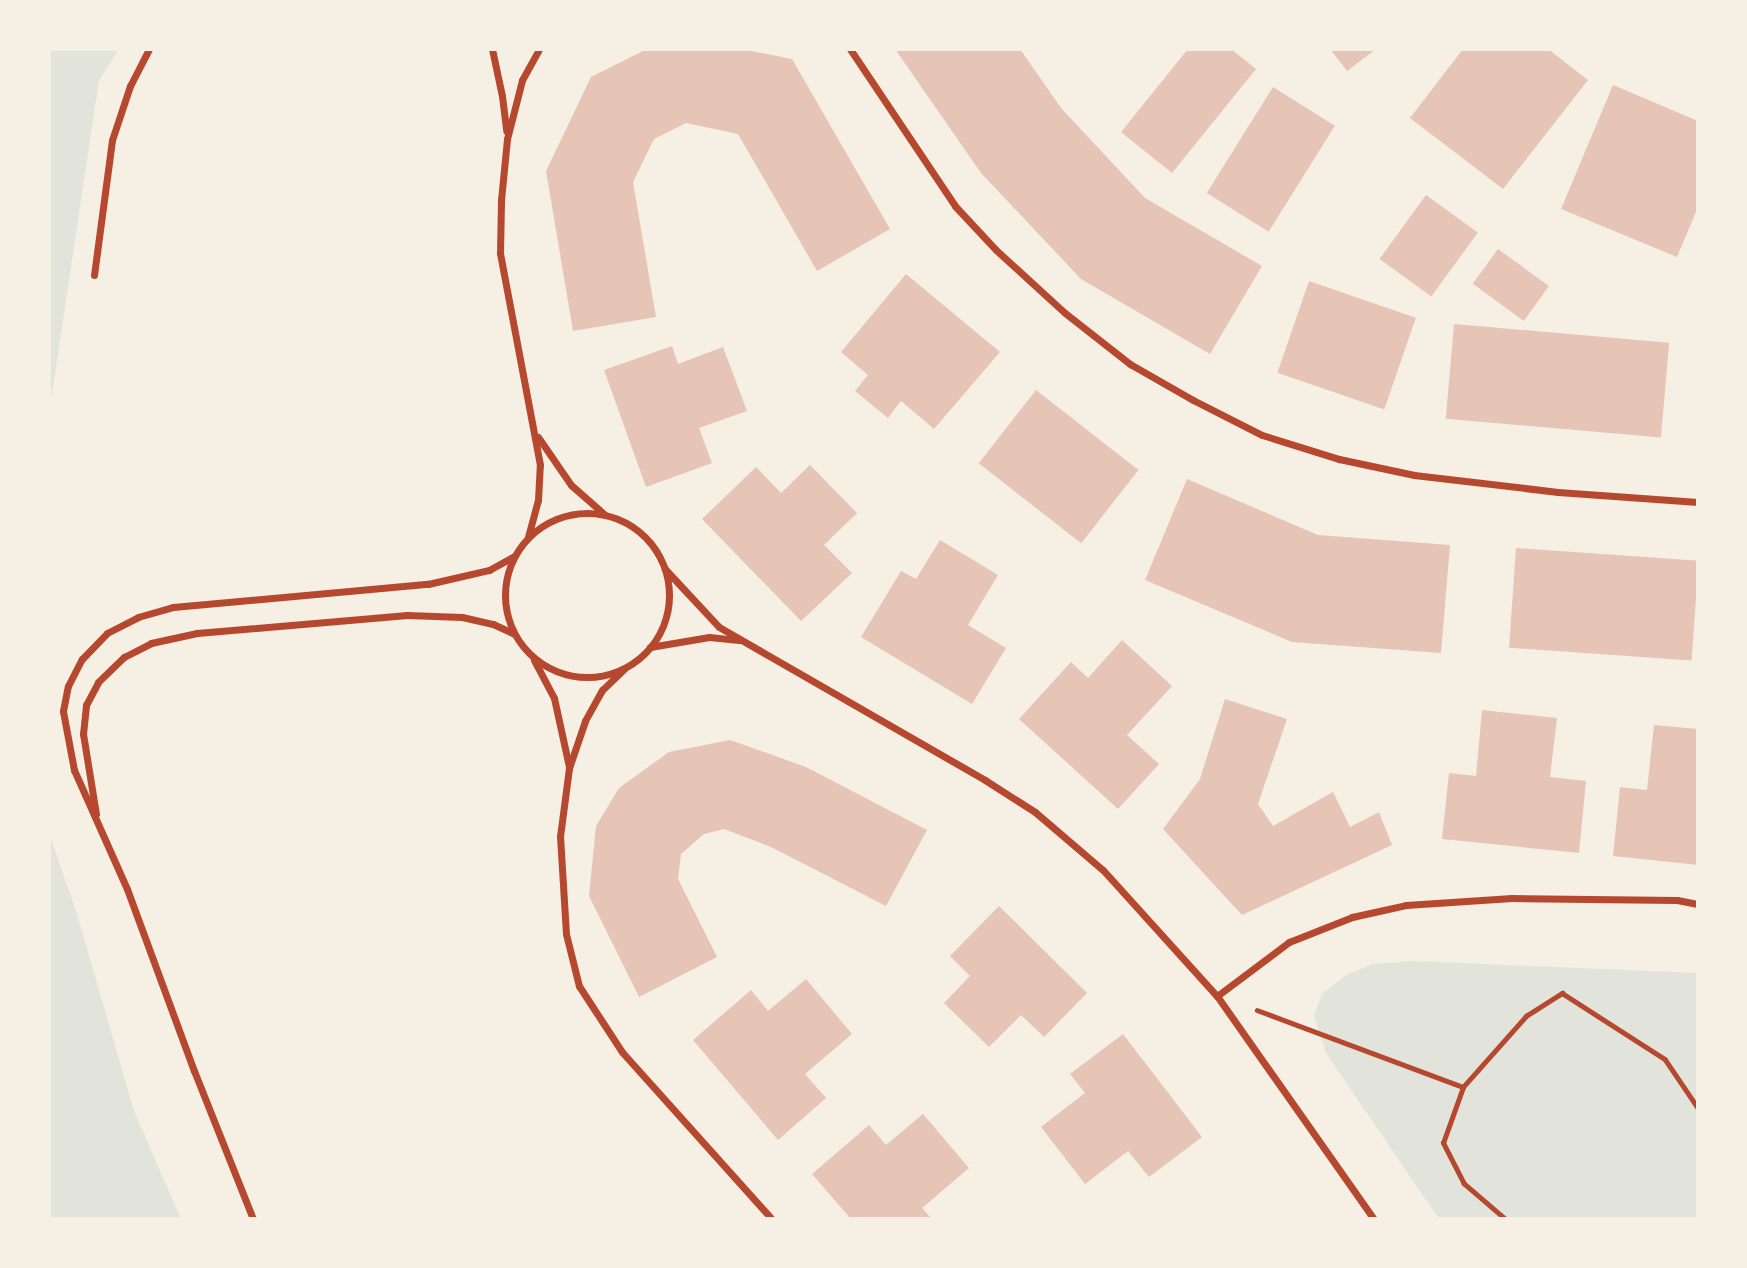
<!DOCTYPE html>
<html>
<head>
<meta charset="utf-8">
<style>
  body { margin:0 }
  #map { position:relative; width:1747px; height:1268px; overflow:hidden; background:#f6efe4; font-family:Cabin,sans-serif }
  div>[style] { position:absolute }
  [style*='--x'] { left:calc(var(--x)*1px); top:calc(var(--y)*1px); width:calc(var(--w)*1px); rotate:calc(var(--a)*1deg) }
  .green>* { inset:0; background:#e2e4dc }
  .building>* { inset:0; background:#e6c5b7; transform-origin:0 0 }
  .path>* { height:4.5px; margin:-2.25px; padding:0 2.25px; transform-origin:2.25px; border-radius:2.25px; background:#b5482f }
  .minor>* { height:7px; margin:-3.5px; padding:0 3.5px; transform-origin:3.5px; border-radius:3.5px; background:#b5482f }
  .minor>.ring { margin:-3.5px; padding:0; box-sizing:content-box; background:none; border:7px solid #b5482f; border-radius:50% }
  span { translate:-50% -50%; white-space:nowrap; text-align:center; line-height:1.15; -webkit-text-stroke:7px #f6efe4; paint-order:stroke }
  .frame { position:absolute; inset:0; border:51px solid #f6efe4; pointer-events:none }
</style>
</head>
<body>
<div id="map">
  <div class="green">
    <div style="clip-path:polygon(49px 49px,119px 49px,99px 80px,49px 414px)"></div>
    <div style="clip-path:polygon(49px 833px,77px 914px,134px 1111px,181px 1219px,49px 1219px)"></div>
    <div style="clip-path:polygon(1413px 961px,1698px 973px,1698px 1219px,1439px 1219px,1326px 1053px,1314px 1016px,1322px 994px,1346px 975px,1373px 964px)"></div>
  </div>
  <div class="building">
    <div style="clip-path:polygon(647px 49px,742px 49px,792px 59px,890px 229px,817px 271px,738px 134px,686px 123px,654px 139px,633px 182px,656px 317px,573px 331px,546px 171px,591px 77px)"></div>
    <div style="clip-path:polygon(895px 49px,1020px 49px,1061px 108px,1145px 198px,1262px 266px,1210px 354px,1081px 279px,981px 173px)"></div>
    <div style="clip-path:polygon(1188px 49px,1231px 49px,1256px 69px,1172px 173px,1121px 132px)"></div>
    <div style="clip-path:polygon(1330px 49px,1376px 49px,1347px 71px)"></div>
    <div style="clip-path:polygon(1463px 49px,1548px 49px,1588px 80px,1503px 189px,1410px 118px)"></div>
    <div style="clip-path:polygon(1613px 85px,1698px 121px,1698px 207px,1677px 257px,1561px 209px)"></div>
    <div style="left:1273px;top:87px;width:73px;height:125px;rotate:32deg"></div>
    <div style="left:1426px;top:195px;width:64px;height:79px;rotate:36deg"></div>
    <div style="left:1498px;top:249px;width:63px;height:43px;rotate:36deg"></div>
    <div style="clip-path:polygon(906px 274px,1000px 352px,934px 429px,901px 401px,888px 418px,855px 391px,868px 375px,841px 352px)"></div>
    <div style="left:1309px;top:281px;width:113px;height:97px;rotate:19deg"></div>
    <div style="left:1454px;top:324px;width:216px;height:95px;rotate:5deg"></div>
    <div style="clip-path:polygon(672px 346px,678px 364px,723px 347px,747px 411px,699px 428px,712px 463px,646px 487px,604px 370px)"></div>
    <div style="left:1036px;top:390px;width:130px;height:93px;rotate:38deg"></div>
    <div style="clip-path:polygon(810px 465px,857px 513px,824px 545px,852px 573px,801px 621px,702px 519px,756px 467px,781px 493px)"></div>
    <div style="clip-path:polygon(1187px 479px,1318px 535px,1450px 545px,1441px 653px,1292px 642px,1145px 580px)"></div>
    <div style="clip-path:polygon(940px 540px,998px 575px,968px 625px,1006px 648px,972px 704px,861px 637px,901px 571px,916px 579px)"></div>
    <div style="left:1516px;top:548px;width:183px;height:100px;rotate:4deg"></div>
    <div style="clip-path:polygon(1122px 640px,1172px 686px,1127px 735px,1159px 764px,1118px 809px,1019px 719px,1071px 662px,1088px 678px)"></div>
    <div style="clip-path:polygon(1225px 699px,1287px 719px,1258px 804px,1273px 826px,1333px 792px,1350px 827px,1379px 812px,1392px 845px,1242px 915px,1163px 829px,1200px 779px)"></div>
    <div style="clip-path:polygon(1482px 710px,1557px 718px,1550px 777px,1586px 781px,1579px 853px,1442px 839px,1449px 773px,1476px 776px)"></div>
    <div style="clip-path:polygon(1654px 725px,1698px 729px,1698px 865px,1613px 856px,1620px 787px,1647px 790px)"></div>
    <div style="clip-path:polygon(730px 740px,806px 767px,927px 830px,886px 906px,771px 847px,724px 829px,704px 834px,681px 854px,678px 879px,717px 957px,639px 997px,589px 896px,596px 826px,619px 788px,669px 752px)"></div>
    <div style="clip-path:polygon(999px 906px,1087px 993px,1044px 1037px,1021px 1015px,989px 1047px,944px 1003px,970px 976px,950px 956px)"></div>
    <div style="clip-path:polygon(806px 979px,852px 1034px,805px 1074px,826px 1098px,778px 1140px,693px 1040px,751px 990px,768px 1011px)"></div>
    <div style="clip-path:polygon(1123px 1034px,1202px 1137px,1149px 1177px,1128px 1151px,1085px 1184px,1041px 1127px,1085px 1093px,1070px 1074px)"></div>
    <div style="clip-path:polygon(923px 1114px,969px 1168px,922px 1208px,932px 1219px,851px 1219px,812px 1174px,869px 1125px,886px 1145px)"></div>
  </div>
  <div class="path">
    <div style="--x:1257;--y:1010;--w:220;--a:20.5"></div>
    <div style="--x:1505;--y:1219;--w:54;--a:-139.5"></div>
    <div style="--x:1464;--y:1184;--w:46;--a:-117.1"></div>
    <div style="--x:1443;--y:1143;--w:59;--a:-70.3"></div>
    <div style="--x:1463;--y:1087;--w:95;--a:-48.4"></div>
    <div style="--x:1526;--y:1016;--w:43;--a:-32.6"></div>
    <div style="--x:1562;--y:993;--w:122;--a:32.7"></div>
    <div style="--x:1665;--y:1059;--w:59;--a:56"></div>
  </div>
  <div class="minor">
    <div style="--x:492;--y:49;--w:48;--a:78"></div>
    <div style="--x:502;--y:96;--w:35;--a:83"></div>
    <div style="--x:850;--y:49;--w:189;--a:56.2"></div>
    <div style="--x:955;--y:206;--w:60;--a:47"></div>
    <div style="--x:996;--y:250;--w:93;--a:42.4"></div>
    <div style="--x:1065;--y:313;--w:83;--a:38.1"></div>
    <div style="--x:1130;--y:364;--w:73;--a:29.7"></div>
    <div style="--x:1193;--y:400;--w:77;--a:26.9"></div>
    <div style="--x:1262;--y:435;--w:81;--a:17.3"></div>
    <div style="--x:1339;--y:459;--w:77;--a:12"></div>
    <div style="--x:1414;--y:475;--w:145;--a:6.7"></div>
    <div style="--x:1558;--y:492;--w:140;--a:4.1"></div>
    <div style="--x:94;--y:275;--w:136;--a:-82.4"></div>
    <div style="--x:112;--y:140;--w:57;--a:-71.6"></div>
    <div style="--x:130;--y:86;--w:42;--a:-62.8"></div>
    <div style="--x:538;--y:437;--w:58;--a:55.5"></div>
    <div style="--x:571;--y:485;--w:44;--a:41.3"></div>
    <div class="ring" style="left:505px;top:513px;width:157px;height:157px"></div>
    <div style="--x:528;--y:537;--w:38;--a:-75"></div>
    <div style="--x:538;--y:500;--w:35;--a:-87"></div>
    <div style="--x:540;--y:465;--w:216;--a:-100.7"></div>
    <div style="--x:500;--y:253;--w:53;--a:-88.9"></div>
    <div style="--x:501;--y:200;--w:61;--a:-84.4"></div>
    <div style="--x:507;--y:139;--w:61;--a:-75.7"></div>
    <div style="--x:522;--y:80;--w:35;--a:-61"></div>
    <div style="--x:665;--y:569;--w:79;--a:47"></div>
    <div style="--x:719;--y:627;--w:307;--a:29.9"></div>
    <div style="--x:985;--y:780;--w:59;--a:32.6"></div>
    <div style="--x:1035;--y:812;--w:89;--a:40.5"></div>
    <div style="--x:1103;--y:870;--w:170;--a:47.9"></div>
    <div style="--x:1217;--y:996;--w:273;--a:54.9"></div>
    <div style="--x:650;--y:647;--w:60;--a:-9.6"></div>
    <div style="--x:709;--y:637;--w:30;--a:6"></div>
    <div style="--x:534;--y:660;--w:43;--a:62.2"></div>
    <div style="--x:554;--y:698;--w:71;--a:77.7"></div>
    <div style="--x:624;--y:669;--w:30;--a:136"></div>
    <div style="--x:602;--y:690;--w:35;--a:119"></div>
    <div style="--x:585;--y:721;--w:50;--a:108.8"></div>
    <div style="--x:569;--y:768;--w:69;--a:97.5"></div>
    <div style="--x:560;--y:836;--w:98;--a:86.5"></div>
    <div style="--x:566;--y:934;--w:54;--a:76"></div>
    <div style="--x:579;--y:986;--w:79;--a:56.9"></div>
    <div style="--x:622;--y:1052;--w:224;--a:48.1"></div>
    <div style="--x:96;--y:814;--w:81;--a:-99.2"></div>
    <div style="--x:83;--y:734;--w:29;--a:-84"></div>
    <div style="--x:86;--y:705;--w:26;--a:-62"></div>
    <div style="--x:98;--y:682;--w:36;--a:-44"></div>
    <div style="--x:124;--y:657;--w:30;--a:-27"></div>
    <div style="--x:151;--y:643;--w:47;--a:-12.3"></div>
    <div style="--x:197;--y:633;--w:211;--a:-4.9"></div>
    <div style="--x:407;--y:615;--w:55;--a:2.1"></div>
    <div style="--x:462;--y:617;--w:32;--a:13"></div>
    <div style="--x:493;--y:624;--w:23;--a:25"></div>
    <div style="--x:1217;--y:996;--w:90;--a:-36.9"></div>
    <div style="--x:1289;--y:942;--w:68;--a:-21.6"></div>
    <div style="--x:1352;--y:917;--w:55;--a:-12.5"></div>
    <div style="--x:1406;--y:905;--w:106;--a:-3.8"></div>
    <div style="--x:1512;--y:898;--w:165;--a:0.7"></div>
    <div style="--x:1677;--y:900;--w:21;--a:11"></div>
    <div style="--x:253;--y:1219;--w:159;--a:-111.7"></div>
    <div style="--x:194;--y:1071;--w:194;--a:-110.2"></div>
    <div style="--x:127;--y:889;--w:130;--a:-114"></div>
    <div style="--x:74;--y:770;--w:60;--a:-100.6"></div>
    <div style="--x:63;--y:711;--w:25;--a:-79"></div>
    <div style="--x:68;--y:686;--w:30;--a:-63"></div>
    <div style="--x:82;--y:659;--w:36;--a:-46"></div>
    <div style="--x:107;--y:633;--w:35;--a:-27"></div>
    <div style="--x:138;--y:617;--w:36;--a:-16"></div>
    <div style="--x:173;--y:607;--w:256;--a:-5.2"></div>
    <div style="--x:428;--y:584;--w:63;--a:-12.9"></div>
    <div style="--x:489;--y:570;--w:29;--a:-29"></div>
  </div>
  <div class="frame"></div>
</div>
</body>
</html>
